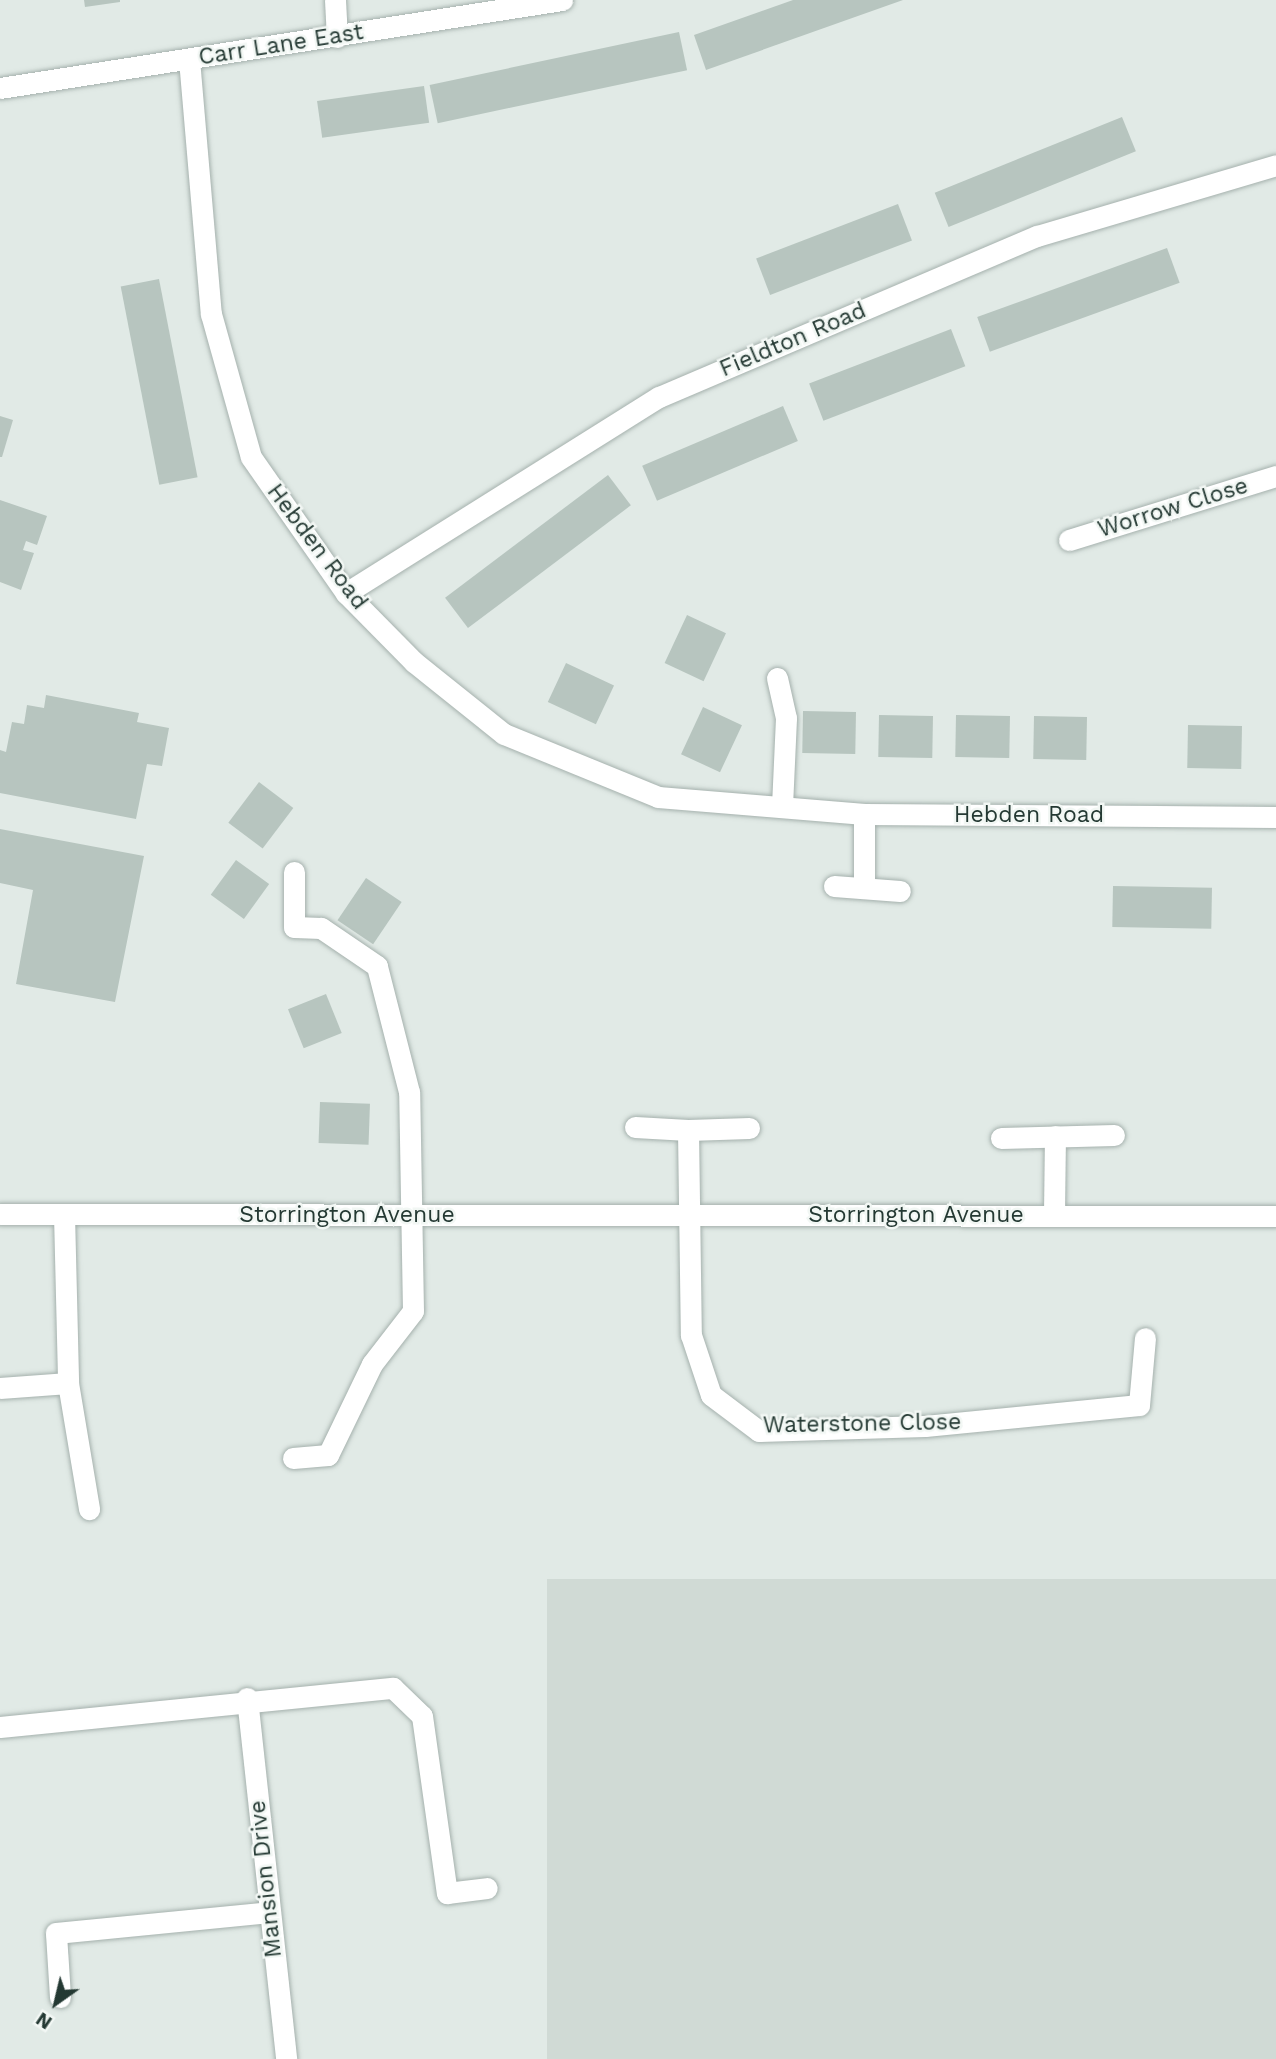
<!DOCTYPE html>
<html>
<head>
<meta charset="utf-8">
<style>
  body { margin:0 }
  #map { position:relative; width:1276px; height:2059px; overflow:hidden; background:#e1eae6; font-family:"Work Sans",sans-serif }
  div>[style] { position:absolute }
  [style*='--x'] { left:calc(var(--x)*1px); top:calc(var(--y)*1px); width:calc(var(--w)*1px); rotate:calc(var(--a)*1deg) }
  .built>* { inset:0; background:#d0dad5; transform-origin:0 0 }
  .building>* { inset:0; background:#b7c5bf; transform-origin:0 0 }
  .roads { filter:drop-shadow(0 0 2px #a5b1ad) drop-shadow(0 0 2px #a5b1ad) }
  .minor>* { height:21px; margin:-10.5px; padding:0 10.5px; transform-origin:10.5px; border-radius:10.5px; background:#fff }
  span { translate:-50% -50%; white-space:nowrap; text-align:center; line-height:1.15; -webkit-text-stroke:5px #f2f7f4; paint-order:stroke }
  .street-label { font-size:23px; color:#243933 }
  .north { position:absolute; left:21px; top:1968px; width:70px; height:70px; -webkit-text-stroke:5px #f2f7f4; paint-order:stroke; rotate:214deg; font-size:19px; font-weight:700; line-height:28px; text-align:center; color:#243933 }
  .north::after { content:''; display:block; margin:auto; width:24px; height:32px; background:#243933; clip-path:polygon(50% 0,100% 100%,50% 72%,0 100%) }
</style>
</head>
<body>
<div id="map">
  <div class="built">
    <div style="left:1276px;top:1579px;width:480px;height:729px;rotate:90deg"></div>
  </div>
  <div class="building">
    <div style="clip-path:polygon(84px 0,120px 0,120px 2px,85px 7px)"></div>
    <div style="clip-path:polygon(793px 0,903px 0,706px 70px,694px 35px)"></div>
    <div style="left:679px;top:32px;width:39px;height:255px;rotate:78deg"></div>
    <div style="left:424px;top:86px;width:37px;height:108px;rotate:82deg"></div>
    <div style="left:1122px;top:117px;width:37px;height:202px;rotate:68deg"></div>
    <div style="left:898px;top:204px;width:39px;height:152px;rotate:69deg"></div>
    <div style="left:1167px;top:248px;width:37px;height:202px;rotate:70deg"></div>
    <div style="left:159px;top:279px;width:202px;height:39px;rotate:79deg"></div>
    <div style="left:951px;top:329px;width:40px;height:152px;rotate:69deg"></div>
    <div style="left:783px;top:406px;width:38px;height:153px;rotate:67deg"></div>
    <div style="clip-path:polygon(0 416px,13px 420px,2px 457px,0 457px)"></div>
    <div style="left:608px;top:475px;width:38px;height:204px;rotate:53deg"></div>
    <div style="clip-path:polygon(0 500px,47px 516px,37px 545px,26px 541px,23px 550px,34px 553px,21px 590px,0 582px)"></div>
    <div style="left:687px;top:615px;width:43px;height:53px;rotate:25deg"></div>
    <div style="left:566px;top:663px;width:53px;height:43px;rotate:25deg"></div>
    <div style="clip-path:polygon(46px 695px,139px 713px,137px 722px,169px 728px,162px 766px,147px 764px,136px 819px,0 793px,0 750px,6px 752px,12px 722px,24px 724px,27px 705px,44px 708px)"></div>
    <div style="left:703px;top:707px;width:43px;height:52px;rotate:25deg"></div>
    <div style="left:803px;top:711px;width:53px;height:42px;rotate:1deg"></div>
    <div style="left:879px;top:715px;width:54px;height:42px;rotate:1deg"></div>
    <div style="left:956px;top:715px;width:54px;height:42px;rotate:1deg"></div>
    <div style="left:1034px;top:716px;width:53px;height:43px;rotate:1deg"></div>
    <div style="left:1188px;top:725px;width:54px;height:43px;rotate:1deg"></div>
    <div style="left:259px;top:782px;width:43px;height:51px;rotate:37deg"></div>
    <div style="clip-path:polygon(0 829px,144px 856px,115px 1002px,16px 984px,33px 890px,0 883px)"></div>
    <div style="left:236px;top:860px;width:41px;height:43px;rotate:36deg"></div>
    <div style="left:366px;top:878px;width:43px;height:51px;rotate:34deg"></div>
    <div style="left:1113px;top:886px;width:99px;height:41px;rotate:1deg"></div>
    <div style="left:326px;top:994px;width:42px;height:41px;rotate:68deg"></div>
    <div style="left:320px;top:1102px;width:50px;height:41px;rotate:2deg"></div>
  </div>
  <div class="roads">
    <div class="minor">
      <div style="--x:335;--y:0;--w:37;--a:87"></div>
      <div style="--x:189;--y:59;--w:256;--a:85.1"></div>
      <div style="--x:211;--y:314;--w:148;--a:74.4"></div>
      <div style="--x:251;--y:457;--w:166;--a:55.1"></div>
      <div style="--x:346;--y:593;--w:97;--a:45.4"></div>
      <div style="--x:414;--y:662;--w:115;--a:38.7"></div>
      <div style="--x:504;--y:734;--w:166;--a:22.2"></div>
      <div style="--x:658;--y:797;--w:207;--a:4.7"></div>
      <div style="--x:864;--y:814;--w:412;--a:0.4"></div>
      <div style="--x:0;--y:88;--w:569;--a:-8.9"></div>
      <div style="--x:1069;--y:540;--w:217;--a:-17.2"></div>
      <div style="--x:346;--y:593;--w:369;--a:-32.1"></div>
      <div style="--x:659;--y:397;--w:411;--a:-23.1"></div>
      <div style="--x:1037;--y:236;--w:249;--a:-16.5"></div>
      <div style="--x:777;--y:678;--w:41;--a:77.3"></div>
      <div style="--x:786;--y:718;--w:89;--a:92.6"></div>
      <div style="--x:834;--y:886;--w:66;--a:4.3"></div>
      <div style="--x:864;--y:888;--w:74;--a:-90"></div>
      <div style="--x:635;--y:1127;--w:53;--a:3.2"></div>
      <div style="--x:749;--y:1128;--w:61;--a:178.1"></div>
      <div style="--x:688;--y:1130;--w:205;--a:89.2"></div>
      <div style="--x:691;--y:1335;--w:63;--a:71.6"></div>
      <div style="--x:711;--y:1395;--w:60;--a:36.9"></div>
      <div style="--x:759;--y:1431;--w:166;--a:-1.7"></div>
      <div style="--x:925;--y:1426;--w:215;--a:-5.6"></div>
      <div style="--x:1139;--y:1405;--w:67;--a:-84.9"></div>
      <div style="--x:1001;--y:1138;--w:113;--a:-1.5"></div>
      <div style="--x:0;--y:1214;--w:1276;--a:0.09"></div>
      <div style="--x:64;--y:1214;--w:169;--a:88.6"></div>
      <div style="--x:68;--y:1383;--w:128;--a:80.5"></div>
      <div style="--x:1054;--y:1215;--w:79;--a:-89.3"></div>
      <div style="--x:0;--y:1388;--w:68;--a:-4.2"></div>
      <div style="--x:293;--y:1458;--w:35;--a:-5"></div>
      <div style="--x:328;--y:1455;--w:101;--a:-64.2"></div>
      <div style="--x:372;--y:1364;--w:67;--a:-52.3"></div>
      <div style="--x:413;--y:1311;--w:219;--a:-91"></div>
      <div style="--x:409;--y:1092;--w:130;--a:-104.3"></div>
      <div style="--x:377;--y:966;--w:68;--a:-145.8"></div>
      <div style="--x:321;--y:928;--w:27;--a:-178"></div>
      <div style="--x:294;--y:927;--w:55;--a:-90"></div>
      <div style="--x:247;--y:1698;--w:363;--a:83.8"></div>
      <div style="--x:0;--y:1727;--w:395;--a:-5.7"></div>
      <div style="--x:393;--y:1688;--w:40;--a:44"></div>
      <div style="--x:422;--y:1716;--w:179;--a:82"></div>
      <div style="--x:447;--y:1893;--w:40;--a:-7.1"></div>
      <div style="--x:60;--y:1997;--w:64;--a:-93.6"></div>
      <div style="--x:56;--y:1933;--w:214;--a:-5.6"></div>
    </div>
  </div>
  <div class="street-label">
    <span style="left:281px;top:45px;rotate:-9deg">Carr Lane East</span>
    <span style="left:793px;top:340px;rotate:-23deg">Fieldton Road</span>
    <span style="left:1173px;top:508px;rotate:-17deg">Worrow Close</span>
    <span style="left:317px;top:547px;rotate:53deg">Hebden Road</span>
    <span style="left:1029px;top:815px">Hebden Road</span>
    <span style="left:347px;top:1215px">Storrington Avenue</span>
    <span style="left:916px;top:1215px">Storrington Avenue</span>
    <span style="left:862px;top:1424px;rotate:-1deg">Waterstone Close</span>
    <span style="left:266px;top:1879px;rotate:-96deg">Mansion Drive</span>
  </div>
  <div class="north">N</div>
</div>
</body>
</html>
